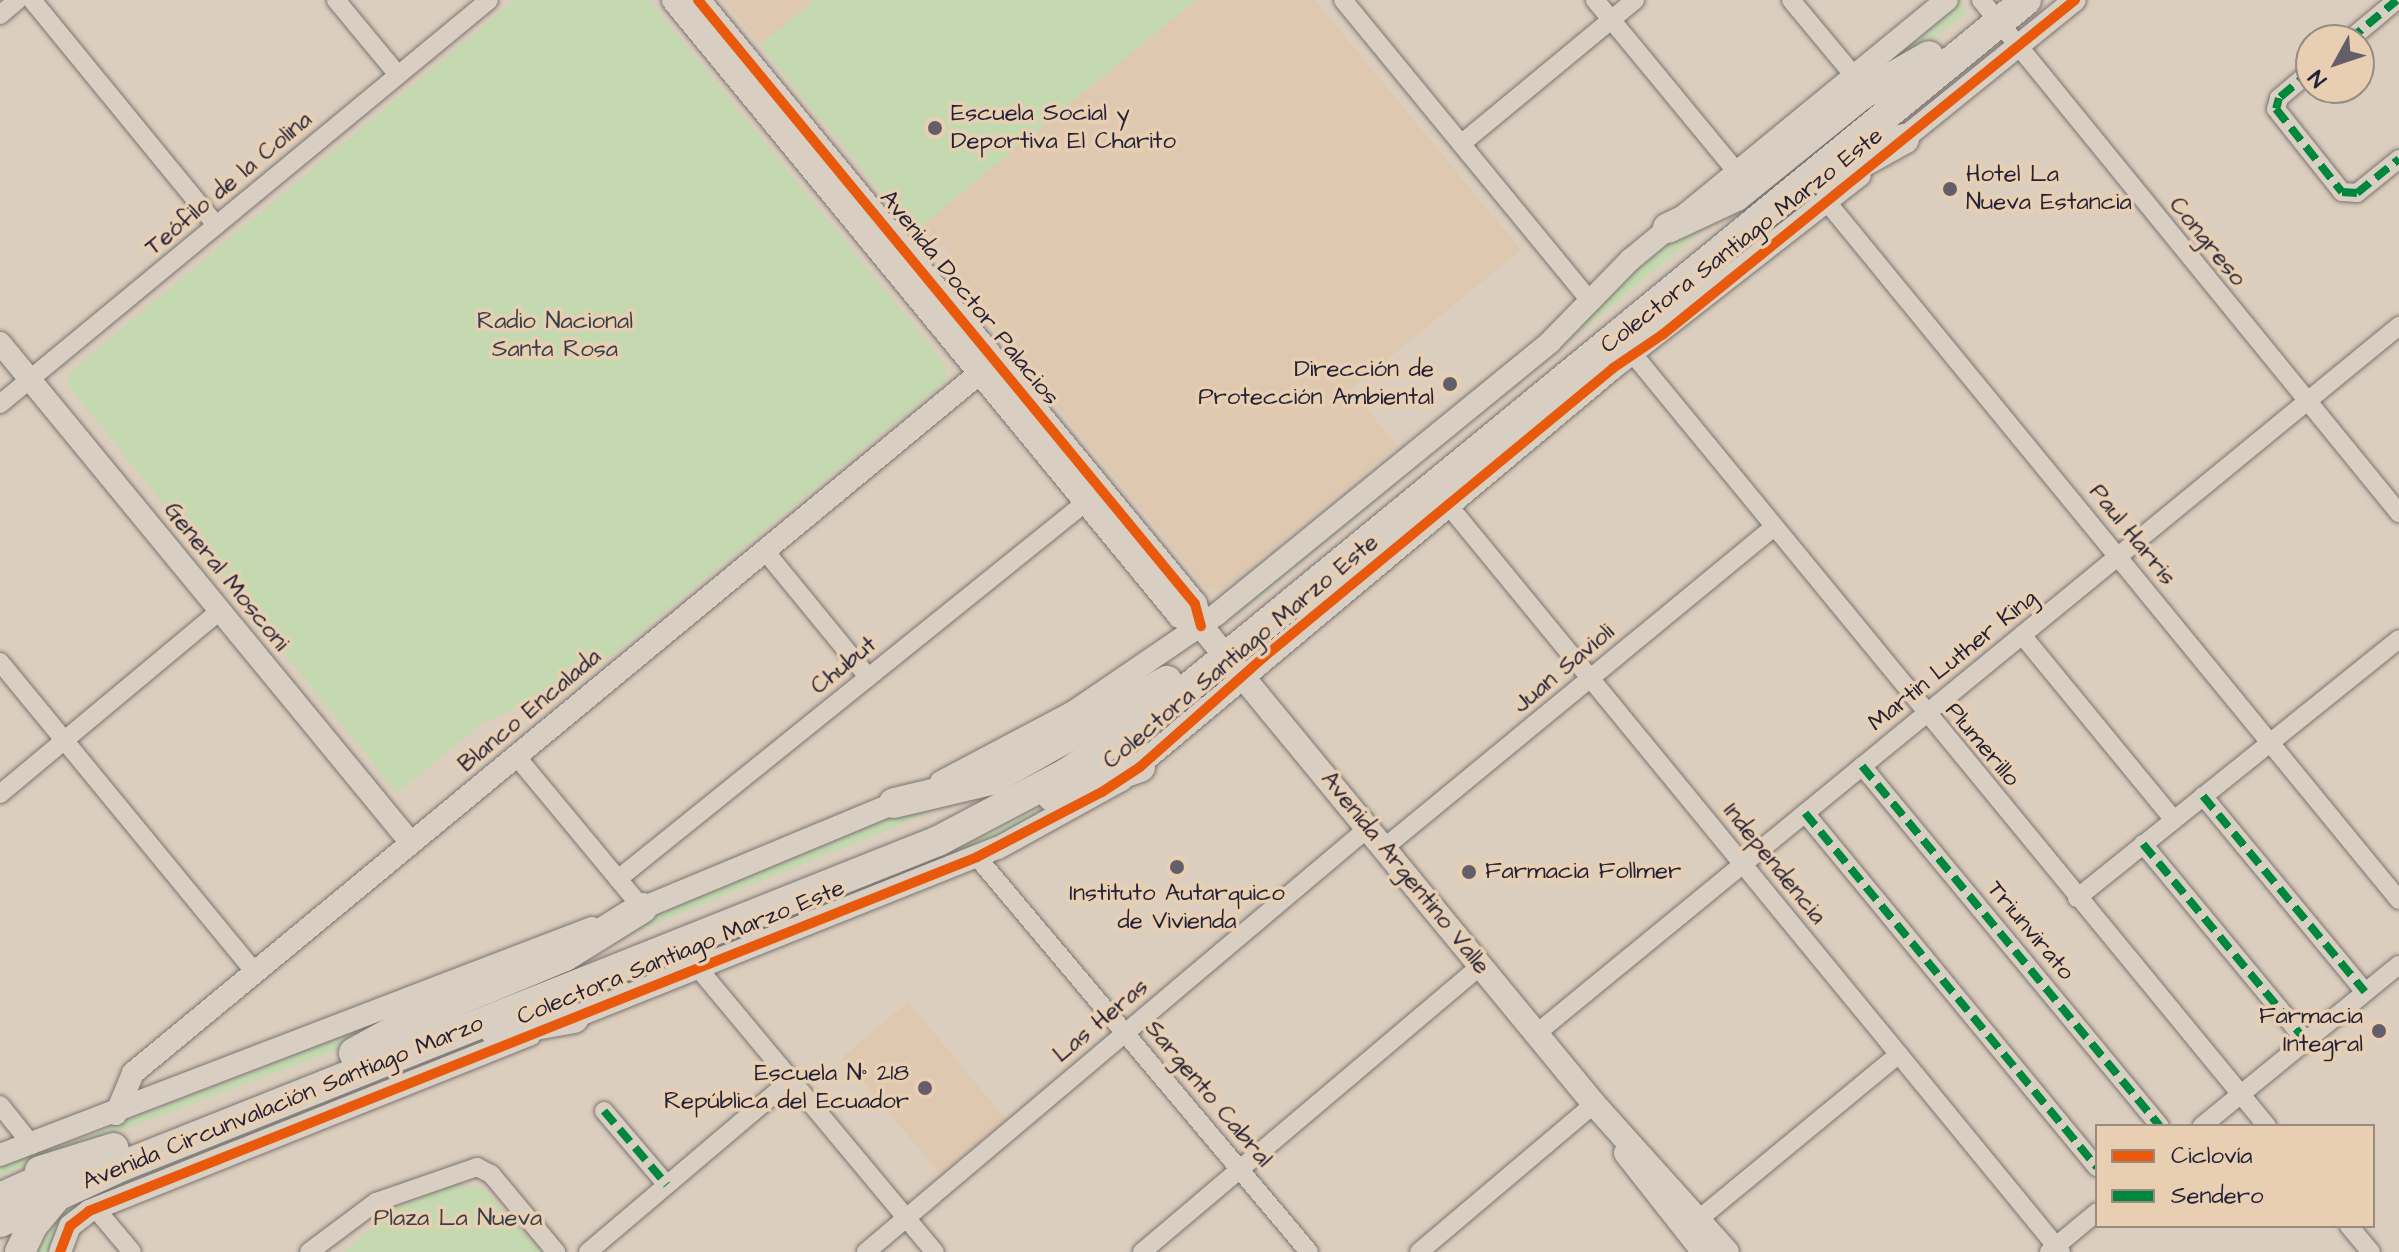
<!DOCTYPE html>
<html>
<head>
<meta charset="utf-8">
<style>
  body { margin:0 }
  #map { position:relative; width:2399px; height:1252px; overflow:hidden; background:#dccebe; font-family:"Architects Daughter",sans-serif }
  div>[style] { position:absolute }
  [style*='--x'] { left:calc(var(--x)*1px); top:calc(var(--y)*1px); width:calc(var(--w)*1px); rotate:calc(var(--a)*1deg) }
  .built>* { inset:0; background:#dfc8b0; transform-origin:0 0 }
  .green>* { inset:0; background:#c4d9af }
  .roads { filter:drop-shadow(0 0 2px #7a7472) drop-shadow(0 0 2px #7a7472) }
  .minor>* { height:18px; margin:-9px; padding:0 9px; transform-origin:9px; border-radius:9px; background:#d8cec2 }
  .tertiary>* { height:22px; margin:-11px; padding:0 11px; transform-origin:11px; border-radius:11px; background:#d8cec2 }
  .secondary>* { height:24px; margin:-12px; padding:0 12px; transform-origin:12px; border-radius:12px; background:#d8cec2 }
  .trunk>* { height:30px; margin:-15px; padding:0 15px; transform-origin:15px; border-radius:15px; background:#d8cec2 }
  .quiet>* { height:8px; margin-top:-4px; transform-origin:0; background:repeating-linear-gradient(90deg,#00873e 0 16px,transparent 0 24px) }
  .cycleway>* { height:10px; margin:-5px; padding:0 5px; transform-origin:5px; border-radius:5px; background:#e8590c }
  .dots>* { width:22px; height:22px; translate:-50% -50%; box-sizing:border-box; border:4px solid #e9cfb1; border-radius:50% }
  span { translate:-50% -50%; white-space:nowrap; text-align:center; line-height:1.15; -webkit-text-stroke:7px #e9cfb1; paint-order:stroke }
  .poi-label { font-size:24px; color:#22223b }
  .left { translate:0 -50%; text-align:left }
  .right { translate:-100% -50%; text-align:right }
  .street-label { font-size:24px; color:#22223b }
  .park-label { font-size:24px; color:#373f4b }
  .legend { position:absolute; left:2095px; top:1124px; width:280px; height:104px; box-sizing:border-box; background:#e9cfb1; border:2px solid #998a82; margin:0; padding:10px 14px; list-style:none; font-size:24px; color:#22223b }
  .legend li { display:flex; align-items:center; gap:16px; height:40px }
  .legend b { width:40px; border:2px solid #998a82 }
  .north { position:absolute; left:2295px; top:24px; width:80px; height:80px; box-sizing:border-box; background:#e9cfb1; border:2px solid #998a82; border-radius:50%; rotate:230deg; font-size:22px; font-weight:700; line-height:32px; text-align:center; color:#22223b }
  .north::after { content:''; display:block; margin:auto; width:28px; height:36px; background:#635e69; clip-path:polygon(50% 0,100% 100%,50% 72%,0 100%) }
</style>
</head>
<body>
<div id="map">
  <div class="built">
    <div style="clip-path:polygon(723px 0,815px 0,760px 45px)"></div>
    <div style="clip-path:polygon(1196px 0,1315px 0,1521px 250px,1351px 389px,1397px 446px,1222px 590px,1206px 588px,1008px 346px,1020px 337px,1013px 328px,1000px 337px,939px 263px,950px 253px,944px 245px,932px 255px,914px 232px)"></div>
    <div style="left:908px;top:1002px;width:153px;height:86px;rotate:50deg"></div>
  </div>
  <div class="green">
    <div style="clip-path:polygon(514px 0,649px 0,947px 367px,945px 381px,593px 671px,481px 724px,397px 793px,68px 385px,69px 373px)"></div>
    <div style="clip-path:polygon(815px 0,1196px 0,914px 232px,760px 45px)"></div>
    <div style="clip-path:polygon(1960px 1px,1967px 13px,1727px 196px,1956px 3px)"></div>
    <div style="clip-path:polygon(1726px 211px,1238px 615px,1234px 615px,1233px 610px,1577px 331px,1659px 247px)"></div>
    <div style="clip-path:polygon(1075px 793px,1028px 824px,585px 1005px,520px 1018px,840px 889px,912px 869px)"></div>
    <div style="clip-path:polygon(962px 798px,874px 836px,594px 948px,653px 913px,890px 814px)"></div>
    <div style="clip-path:polygon(560px 950px,347px 1046px,0 1176px,0 1165px,70px 1143px)"></div>
    <div style="clip-path:polygon(494px 1038px,72px 1208px,51px 1252px,29px 1252px,54px 1211px,270px 1114px,355px 1093px)"></div>
    <div style="clip-path:polygon(454px 1184px,483px 1188px,541px 1252px,344px 1252px,392px 1210px)"></div>
  </div>
  <div class="roads">
    <div class="minor">
      <div style="--x:32;--y:0;--w:291;--a:50.7"></div>
      <div style="--x:336;--y:0;--w:97;--a:50.4"></div>
      <div style="--x:1343;--y:0;--w:391;--a:50.6"></div>
      <div style="--x:1595;--y:0;--w:223;--a:50.5"></div>
      <div style="--x:1791;--y:0;--w:99;--a:50.3"></div>
      <div style="--x:1981;--y:0;--w:662;--a:50.83"></div>
      <div style="--x:0;--y:15;--w:23;--a:-40"></div>
      <div style="--x:2349;--y:40;--w:62;--a:-39.8"></div>
      <div style="--x:2311;--y:71;--w:42;--a:139.8"></div>
      <div style="--x:2279;--y:98;--w:11;--a:105"></div>
      <div style="--x:2276;--y:109;--w:106;--a:51.5"></div>
      <div style="--x:2342;--y:192;--w:15;--a:4"></div>
      <div style="--x:2357;--y:193;--w:54;--a:-39"></div>
      <div style="--x:1461;--y:144;--w:226;--a:-39.6"></div>
      <div style="--x:1827;--y:202;--w:902;--a:50.67"></div>
      <div style="--x:1633;--y:354;--w:999;--a:50.61"></div>
      <div style="--x:0;--y:404;--w:634;--a:-39.56"></div>
      <div style="--x:1449;--y:506;--w:965;--a:50.64"></div>
      <div style="--x:765;--y:551;--w:163;--a:50.7"></div>
      <div style="--x:2022;--y:635;--w:239;--a:50.6"></div>
      <div style="--x:0;--y:662;--w:401;--a:50.6"></div>
      <div style="--x:516;--y:756;--w:197;--a:50.3"></div>
      <div style="--x:1862;--y:766;--w:467;--a:50.4"></div>
      <div style="--x:0;--y:794;--w:286;--a:-39.8"></div>
      <div style="--x:2203;--y:796;--w:254;--a:50.4"></div>
      <div style="--x:1805;--y:813;--w:459;--a:50.5"></div>
      <div style="--x:2143;--y:844;--w:256;--a:50.4"></div>
      <div style="--x:1384;--y:848;--w:505;--a:-39.46"></div>
      <div style="--x:977;--y:857;--w:516;--a:49.95"></div>
      <div style="--x:618;--y:879;--w:614;--a:-38.85"></div>
      <div style="--x:2077;--y:898;--w:413;--a:-38.8"></div>
      <div style="--x:698;--y:968;--w:370;--a:50.2"></div>
      <div style="--x:1537;--y:1033;--w:1115;--a:-39.36"></div>
      <div style="--x:0;--y:1105;--w:51;--a:51.3"></div>
      <div style="--x:604;--y:1111;--w:97;--a:49.6"></div>
      <div style="--x:2202;--y:1126;--w:254;--a:-39.3"></div>
      <div style="--x:95;--y:1208;--w:57;--a:49.9"></div>
      <div style="--x:2349;--y:1226;--w:34;--a:50"></div>
      <div style="--x:1688;--y:1228;--w:273;--a:-39.5"></div>
      <div style="--x:309;--y:1252;--w:84;--a:-36.7"></div>
      <div style="--x:376;--y:1202;--w:107;--a:-19.1"></div>
      <div style="--x:477;--y:1167;--w:16;--a:27"></div>
      <div style="--x:491;--y:1174;--w:102;--a:50.2"></div>
      <div style="--x:588;--y:1252;--w:266;--a:-40.3"></div>
      <div style="--x:866;--y:1252;--w:657;--a:-40.19"></div>
      <div style="--x:1142;--y:1252;--w:444;--a:-40.2"></div>
      <div style="--x:1419;--y:1252;--w:229;--a:-40.2"></div>
      <div style="--x:2049;--y:1252;--w:62;--a:-39.8"></div>
    </div>
    <div class="tertiary">
      <div style="--x:1892;--y:148;--w:235;--a:-39"></div>
      <div style="--x:0;--y:343;--w:647;--a:50.58"></div>
      <div style="--x:941;--y:782;--w:152;--a:-27.9"></div>
      <div style="--x:1075;--y:711;--w:172;--a:-34.3"></div>
      <div style="--x:1217;--y:614;--w:430;--a:-39.2"></div>
      <div style="--x:1550;--y:342;--w:115;--a:-45.7"></div>
      <div style="--x:1630;--y:260;--w:410;--a:-39.4"></div>
      <div style="--x:628;--y:914;--w:301;--a:-22.6"></div>
      <div style="--x:562;--y:1022;--w:469;--a:-21.8"></div>
      <div style="--x:998;--y:848;--w:141;--a:-28.9"></div>
      <div style="--x:1121;--y:780;--w:642;--a:-39.94"></div>
      <div style="--x:1613;--y:368;--w:313;--a:-38"></div>
      <div style="--x:116;--y:1114;--w:44;--a:-67.5"></div>
      <div style="--x:133;--y:1073;--w:1114;--a:-39.58"></div>
      <div style="--x:0;--y:1155;--w:634;--a:-20.98"></div>
      <div style="--x:60;--y:1252;--w:28;--a:-69"></div>
      <div style="--x:70;--y:1226;--w:24;--a:-38"></div>
      <div style="--x:89;--y:1211;--w:475;--a:-21.8"></div>
    </div>
    <div class="secondary">
      <div style="--x:674;--y:0;--w:797;--a:50.6"></div>
      <div style="--x:1180;--y:616;--w:23;--a:25"></div>
      <div style="--x:698;--y:0;--w:782;--a:50.55"></div>
      <div style="--x:1195;--y:604;--w:23;--a:75"></div>
      <div style="--x:1201;--y:626;--w:619;--a:50.57"></div>
      <div style="--x:1594;--y:1104;--w:199;--a:48.1"></div>
      <div style="--x:1626;--y:1153;--w:126;--a:51.8"></div>
    </div>
    <div class="trunk">
      <div style="--x:1826;--y:182;--w:89;--a:-28.9"></div>
      <div style="--x:1668;--y:228;--w:75;--a:-25.2"></div>
      <div style="--x:1736;--y:196;--w:161;--a:-38.9"></div>
      <div style="--x:1861;--y:95;--w:78;--a:-29.8"></div>
      <div style="--x:1053;--y:797;--w:92;--a:-19"></div>
      <div style="--x:894;--y:803;--w:100;--a:-13.3"></div>
      <div style="--x:991;--y:780;--w:202;--a:-29.4"></div>
      <div style="--x:496;--y:1032;--w:79;--a:-10.2"></div>
      <div style="--x:354;--y:1053;--w:79;--a:-28.8"></div>
      <div style="--x:423;--y:1015;--w:154;--a:-22.6"></div>
      <div style="--x:565;--y:956;--w:91;--a:-31.9"></div>
      <div style="--x:40;--y:1171;--w:77;--a:-17.3"></div>
      <div style="--x:0;--y:1198;--w:66;--a:-24.2"></div>
      <div style="--x:0;--y:1222;--w:134;--a:-24.7"></div>
      <div style="--x:122;--y:1166;--w:878;--a:-21.72"></div>
      <div style="--x:938;--y:841;--w:146;--a:-27.8"></div>
      <div style="--x:1067;--y:773;--w:132;--a:-34.5"></div>
      <div style="--x:1176;--y:698;--w:1100;--a:-39.39"></div>
      <div style="--x:20;--y:1252;--w:29;--a:-65"></div>
      <div style="--x:32;--y:1226;--w:34;--a:-50"></div>
    </div>
  </div>
  <div class="quiet">
    <div style="--x:2349;--y:40;--w:62;--a:-39.8"></div>
    <div style="--x:2311;--y:71;--w:42;--a:139.8"></div>
    <div style="--x:2279;--y:98;--w:11;--a:105"></div>
    <div style="--x:2276;--y:109;--w:106;--a:51.5"></div>
    <div style="--x:2342;--y:192;--w:15;--a:4"></div>
    <div style="--x:2357;--y:193;--w:54;--a:-39"></div>
    <div style="--x:1862;--y:766;--w:467;--a:50.4"></div>
    <div style="--x:2203;--y:796;--w:254;--a:50.4"></div>
    <div style="--x:1805;--y:813;--w:459;--a:50.5"></div>
    <div style="--x:2143;--y:844;--w:256;--a:50.4"></div>
    <div style="--x:604;--y:1111;--w:97;--a:49.6"></div>
  </div>
  <div class="cycleway">
    <div style="--x:698;--y:0;--w:782;--a:50.55"></div>
    <div style="--x:1195;--y:604;--w:23;--a:75"></div>
    <div style="--x:60;--y:1252;--w:28;--a:-69"></div>
    <div style="--x:70;--y:1226;--w:24;--a:-38"></div>
    <div style="--x:89;--y:1211;--w:956;--a:-21.73"></div>
    <div style="--x:977;--y:857;--w:141;--a:-27.5"></div>
    <div style="--x:1102;--y:792;--w:45;--a:-33.3"></div>
    <div style="--x:1140;--y:767;--w:166;--a:-41.6"></div>
    <div style="--x:1264;--y:657;--w:453;--a:-39.6"></div>
    <div style="--x:1613;--y:368;--w:59;--a:-34"></div>
    <div style="--x:1662;--y:335;--w:532;--a:-39.05"></div>
  </div>
  <div class="dots">
    <div style="left:935px;top:128px;background:#635e69"></div>
    <div style="left:1950px;top:189px;background:#635e69"></div>
    <div style="left:1450px;top:384px;background:#635e69"></div>
    <div style="left:1177px;top:867px;background:#635e69"></div>
    <div style="left:1469px;top:872px;background:#635e69"></div>
    <div style="left:2379px;top:1031px;background:#635e69"></div>
    <div style="left:925px;top:1088px;background:#635e69"></div>
  </div>
  <div class="poi-label">
    <span class="left" style="left:951px;top:128px">Escuela Social y<br>Deportiva El Charito</span>
    <span class="left" style="left:1966px;top:189px">Hotel La<br>Nueva Estancia</span>
    <span class="right" style="left:1434px;top:384px">Dirección de<br>Protección Ambiental</span>
    <span class="left" style="left:1485px;top:872px">Farmacia Follmer</span>
    <span style="left:1177px;top:908px">Instituto Autarquico<br>de Vivienda</span>
    <span class="right" style="left:2363px;top:1031px">Farmacia<br>Integral</span>
    <span class="right" style="left:909px;top:1088px">Escuela N° 218<br>República del Ecuador</span>
  </div>
  <div class="street-label">
    <span style="left:229px;top:184px;rotate:-40deg">Teófilo de la Colina</span>
    <span style="left:1742px;top:241px;rotate:-38deg">Colectora Santiago Marzo Este</span>
    <span style="left:2207px;top:242px;rotate:51deg">Congreso</span>
    <span style="left:969px;top:298px;rotate:51deg">Avenida Doctor Palacios</span>
    <span style="left:2132px;top:535px;rotate:51deg">Paul Harris</span>
    <span style="left:226px;top:577px;rotate:51deg">General Mosconi</span>
    <span style="left:1241px;top:652px;rotate:-40deg">Colectora Santiago Marzo Este</span>
    <span style="left:1953px;top:661px;rotate:-39deg">Martin Luther King</span>
    <span style="left:844px;top:666px;rotate:-39deg">Chubut</span>
    <span style="left:1564px;top:669px;rotate:-40deg">Juan Savioli</span>
    <span style="left:530px;top:711px;rotate:-40deg">Blanco Encalada</span>
    <span style="left:1982px;top:745px;rotate:50deg">Plumerillo</span>
    <span style="left:1774px;top:864px;rotate:51deg">Independencia</span>
    <span style="left:1405px;top:873px;rotate:51deg">Avenida Argentino Valle</span>
    <span style="left:2030px;top:931px;rotate:50deg">Triunvirato</span>
    <span style="left:681px;top:953px;rotate:-22deg">Colectora Santiago Marzo Este</span>
    <span style="left:1101px;top:1021px;rotate:-40deg">Las Heras</span>
    <span style="left:1208px;top:1094px;rotate:50deg">Sargento Cabral</span>
    <span style="left:283px;top:1103px;rotate:-22deg">Avenida Circunvalación Santiago Marzo</span>
  </div>
  <div class="park-label">
    <span style="left:555px;top:336px">Radio Nacional<br>Santa Rosa</span>
    <span style="left:458px;top:1219px">Plaza La Nueva</span>
  </div>
  <ul class="legend">
  <li><b style="height:10px;background:#e8590c"></b>Ciclovía</li>
  <li><b style="height:10px;background:#00873e"></b>Sendero</li>
  </ul>
  <div class="north">N</div>
</div>
</body>
</html>
